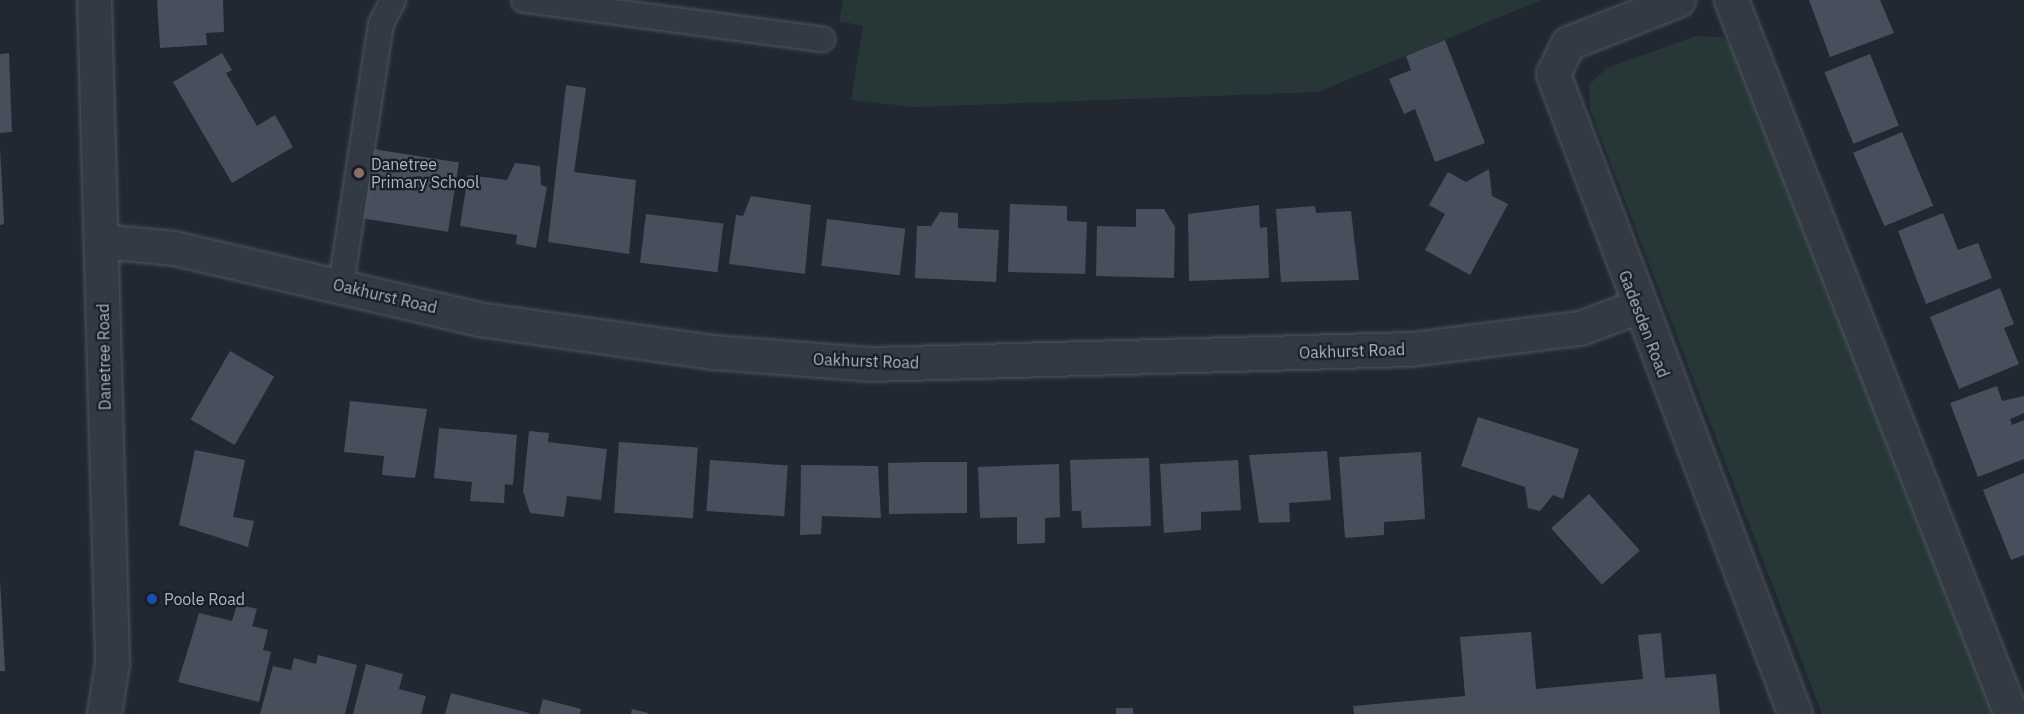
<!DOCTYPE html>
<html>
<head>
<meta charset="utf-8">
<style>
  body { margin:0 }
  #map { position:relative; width:2024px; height:714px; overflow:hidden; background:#212832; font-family:"IBM Plex Sans",sans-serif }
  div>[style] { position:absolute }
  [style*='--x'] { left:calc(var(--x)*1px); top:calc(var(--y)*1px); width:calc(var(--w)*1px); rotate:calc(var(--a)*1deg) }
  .green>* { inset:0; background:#273737 }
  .building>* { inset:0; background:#474f5c; transform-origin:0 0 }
  .roads { filter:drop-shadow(0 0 2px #4e555e) drop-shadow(0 0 2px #4e555e) }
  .service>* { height:24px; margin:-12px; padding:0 12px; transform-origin:12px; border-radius:12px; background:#343a43 }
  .minor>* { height:33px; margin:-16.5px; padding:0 16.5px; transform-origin:16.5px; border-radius:16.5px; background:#343a43 }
  .dots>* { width:16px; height:16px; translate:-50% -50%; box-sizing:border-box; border:3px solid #191f28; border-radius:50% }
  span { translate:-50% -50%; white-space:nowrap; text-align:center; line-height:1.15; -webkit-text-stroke:4.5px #191f28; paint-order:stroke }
  .poi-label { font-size:16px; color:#aeb5c0 }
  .left { translate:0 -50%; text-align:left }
  .street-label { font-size:16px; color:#aeb5c0 }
</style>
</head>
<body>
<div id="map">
  <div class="green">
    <div style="clip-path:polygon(843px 0,1541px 0,1318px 92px,914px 107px,851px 100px,863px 26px,839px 21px)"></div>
    <div style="clip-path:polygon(1696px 36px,1721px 37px,1740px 51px,1994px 714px,1822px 714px,1590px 109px,1589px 85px,1607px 68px)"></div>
  </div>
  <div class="building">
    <div style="clip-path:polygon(157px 0,223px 0,224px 32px,206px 33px,207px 45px,160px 48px)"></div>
    <div style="clip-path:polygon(1809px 0,1880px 0,1894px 33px,1830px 57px)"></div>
    <div style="clip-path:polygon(1445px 40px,1485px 143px,1435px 162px,1415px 109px,1404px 114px,1389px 79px,1411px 70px,1406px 56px)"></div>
    <div style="clip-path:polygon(9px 53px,12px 132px,0 133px,0 54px)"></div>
    <div style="clip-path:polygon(222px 53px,232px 70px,226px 73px,257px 126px,275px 115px,293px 147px,232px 183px,173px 82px)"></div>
    <div style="left:1870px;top:54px;width:77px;height:49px;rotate:68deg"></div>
    <div style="clip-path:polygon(566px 85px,586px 88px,574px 172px,636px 180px,629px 254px,548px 242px)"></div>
    <div style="left:1902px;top:132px;width:80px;height:53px;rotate:67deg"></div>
    <div style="clip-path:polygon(0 147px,4px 224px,0 225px)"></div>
    <div style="left:373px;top:149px;width:87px;height:70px;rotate:9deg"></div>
    <div style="clip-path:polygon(515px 163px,540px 166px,541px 185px,547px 187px,536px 248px,516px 244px,517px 235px,460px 226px,468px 175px,507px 180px)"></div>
    <div style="clip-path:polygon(1489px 169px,1492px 196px,1508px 204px,1470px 275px,1425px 250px,1445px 214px,1429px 205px,1448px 172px,1466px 182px)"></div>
    <div style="clip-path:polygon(751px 196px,811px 205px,805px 274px,729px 264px,736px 215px,743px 216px)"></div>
    <div style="clip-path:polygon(1010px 204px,1067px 206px,1067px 221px,1087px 222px,1085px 274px,1008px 272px)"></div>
    <div style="clip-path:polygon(1259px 205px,1260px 228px,1267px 227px,1269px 278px,1189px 281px,1188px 214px)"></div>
    <div style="clip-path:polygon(1315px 206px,1316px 213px,1351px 211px,1359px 280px,1281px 282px,1276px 209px)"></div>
    <div style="clip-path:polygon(1136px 209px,1164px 209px,1175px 227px,1174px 278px,1096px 276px,1097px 226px,1136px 227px)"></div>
    <div style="clip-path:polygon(940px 212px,958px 213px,958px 228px,999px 230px,996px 282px,915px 278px,917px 226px,931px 226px)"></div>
    <div style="clip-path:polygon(1943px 213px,1958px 250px,1978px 243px,1992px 278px,1926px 304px,1898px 231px)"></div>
    <div style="left:646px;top:214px;width:78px;height:49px;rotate:7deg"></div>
    <div style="left:827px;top:219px;width:79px;height:47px;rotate:7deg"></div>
    <div style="clip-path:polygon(2000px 288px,2014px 324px,2004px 328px,2019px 364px,1959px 389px,1930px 317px)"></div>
    <div style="left:230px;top:351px;width:51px;height:79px;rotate:30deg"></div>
    <div style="clip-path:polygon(1997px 386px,2002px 401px,2024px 396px,2024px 413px,2010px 419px,2012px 425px,2024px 420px,2024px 459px,1978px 477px,1950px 403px)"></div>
    <div style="clip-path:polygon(350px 401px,427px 409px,415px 478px,382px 475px,384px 456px,344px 452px)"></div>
    <div style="clip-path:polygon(1478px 417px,1579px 449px,1563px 499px,1553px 495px,1540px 511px,1528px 508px,1525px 487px,1461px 466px)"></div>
    <div style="clip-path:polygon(439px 428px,517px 435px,513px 485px,505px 484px,504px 503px,470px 501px,472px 482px,434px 478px)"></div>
    <div style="clip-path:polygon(529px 431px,549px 433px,548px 442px,607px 449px,601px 500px,567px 496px,564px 517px,530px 513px,523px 491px)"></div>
    <div style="left:619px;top:442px;width:79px;height:71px;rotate:4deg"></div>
    <div style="clip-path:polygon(195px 450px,245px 460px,233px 517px,254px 521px,248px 547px,179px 525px)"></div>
    <div style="clip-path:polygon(1327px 451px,1331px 500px,1289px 503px,1290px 522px,1259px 523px,1249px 455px)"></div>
    <div style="clip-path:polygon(1421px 452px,1425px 519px,1384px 522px,1384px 535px,1345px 538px,1339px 457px)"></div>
    <div style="clip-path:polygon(1149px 458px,1151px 526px,1082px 528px,1081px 511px,1072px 511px,1070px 460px)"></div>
    <div style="left:710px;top:460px;width:78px;height:51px;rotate:4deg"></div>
    <div style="clip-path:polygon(1238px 460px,1241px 510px,1201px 512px,1201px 530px,1164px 533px,1160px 464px)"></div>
    <div style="clip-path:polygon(927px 462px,967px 462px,967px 513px,889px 514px,888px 463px)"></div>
    <div style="clip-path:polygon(1059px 464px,1060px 517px,1045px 518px,1045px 543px,1017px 544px,1017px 517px,980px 518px,978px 467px)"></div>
    <div style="clip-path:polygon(801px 465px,878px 466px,881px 518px,822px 516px,821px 534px,800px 535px)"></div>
    <div style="clip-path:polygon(2024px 473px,2024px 555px,2011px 560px,1983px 490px)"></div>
    <div style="left:1589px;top:494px;width:76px;height:51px;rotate:48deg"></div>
    <div style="clip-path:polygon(0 579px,5px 671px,0 671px)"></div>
    <div style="clip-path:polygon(237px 604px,257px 609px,252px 626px,268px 630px,263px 650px,271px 652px,259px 702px,178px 682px,199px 613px,232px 621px)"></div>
    <div style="clip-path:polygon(1531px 632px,1536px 689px,1643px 679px,1638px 635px,1661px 633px,1665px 678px,1716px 674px,1720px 714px,1354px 714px,1353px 706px,1465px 696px,1460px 637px)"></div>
    <div style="clip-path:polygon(318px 655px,357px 665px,345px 714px,260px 714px,273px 666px,291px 670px,294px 658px,316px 664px)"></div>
    <div style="clip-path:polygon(366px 664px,403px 674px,399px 689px,426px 696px,421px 714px,353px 714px)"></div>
    <div style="clip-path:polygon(451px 693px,529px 713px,529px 714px,445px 714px)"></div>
    <div style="clip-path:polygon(543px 699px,581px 709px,580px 714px,539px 714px)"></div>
    <div style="left:1116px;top:708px;width:17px;height:6px"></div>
    <div style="clip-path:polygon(632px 709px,648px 713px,648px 714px,631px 714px)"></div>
  </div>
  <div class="roads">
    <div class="service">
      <div style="--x:524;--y:0;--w:301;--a:7.5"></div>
      <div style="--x:341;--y:285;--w:264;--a:-81.3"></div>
      <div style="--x:381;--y:24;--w:27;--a:-63"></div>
    </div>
    <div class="minor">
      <div style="--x:94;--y:0;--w:663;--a:88.44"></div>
      <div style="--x:112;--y:663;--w:52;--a:98.9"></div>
      <div style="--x:1678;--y:0;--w:118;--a:158.6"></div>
      <div style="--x:1568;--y:43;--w:34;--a:116"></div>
      <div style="--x:1553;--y:74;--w:684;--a:69.29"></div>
      <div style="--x:1731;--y:0;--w:767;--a:68.59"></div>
      <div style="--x:101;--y:241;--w:73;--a:5.5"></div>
      <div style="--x:174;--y:248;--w:312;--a:13.1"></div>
      <div style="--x:478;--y:319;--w:238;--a:8"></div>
      <div style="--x:714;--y:352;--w:155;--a:4.4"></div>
      <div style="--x:869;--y:364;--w:542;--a:-1.59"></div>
      <div style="--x:1411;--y:349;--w:170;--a:-7.1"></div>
      <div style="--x:1580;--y:328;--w:60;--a:-20.6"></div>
    </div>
  </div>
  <div class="dots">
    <div style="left:359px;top:173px;background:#8d6e63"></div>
    <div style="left:152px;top:599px;background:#1a4fb4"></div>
  </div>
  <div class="poi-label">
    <span class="left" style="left:371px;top:173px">Danetree<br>Primary School</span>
    <span class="left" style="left:164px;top:599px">Poole Road</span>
  </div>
  <div class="street-label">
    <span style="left:385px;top:296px;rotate:13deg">Oakhurst Road</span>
    <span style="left:1644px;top:324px;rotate:69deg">Gadesden Road</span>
    <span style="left:1352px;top:351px;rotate:-2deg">Oakhurst Road</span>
    <span style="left:104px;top:357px;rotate:-91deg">Danetree Road</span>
    <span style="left:866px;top:361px;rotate:2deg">Oakhurst Road</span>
  </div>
</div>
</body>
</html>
